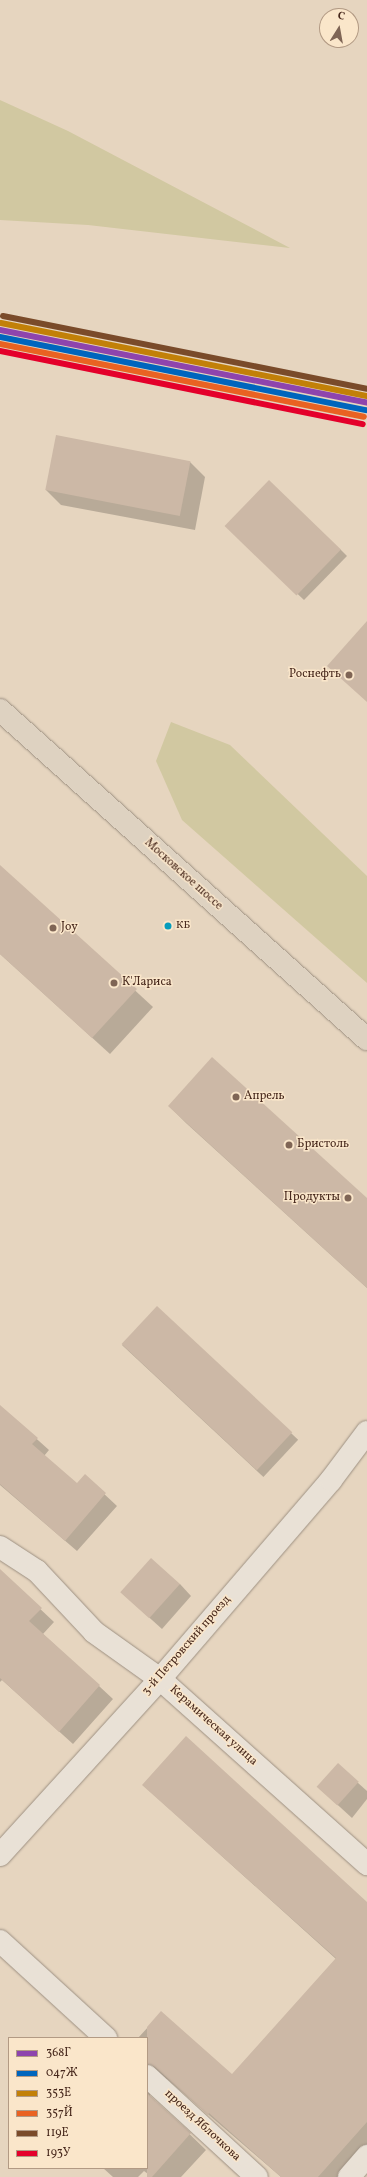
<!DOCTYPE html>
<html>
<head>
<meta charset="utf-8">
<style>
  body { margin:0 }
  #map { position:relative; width:367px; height:2177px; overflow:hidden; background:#e6d5bf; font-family:Vollkorn,serif }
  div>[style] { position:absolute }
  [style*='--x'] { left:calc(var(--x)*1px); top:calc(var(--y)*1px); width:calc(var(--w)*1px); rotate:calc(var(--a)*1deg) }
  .green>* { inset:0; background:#d1c8a1 }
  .shadow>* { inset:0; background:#0003; transform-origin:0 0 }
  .building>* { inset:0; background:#ccb8a6; transform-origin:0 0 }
  .roads { filter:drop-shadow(0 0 1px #9d9082) drop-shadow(0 0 1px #9d9082) }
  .street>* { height:22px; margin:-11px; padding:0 11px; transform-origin:11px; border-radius:11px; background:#e9e1d6 }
  .primary>* { height:22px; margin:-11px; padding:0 11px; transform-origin:11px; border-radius:11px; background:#ded2c1 }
  .rail-1>* { height:6px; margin:-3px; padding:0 3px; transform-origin:3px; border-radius:3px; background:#8e44ad }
  .rail-2>* { height:6px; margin:-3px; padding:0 3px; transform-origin:3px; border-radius:3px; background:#0065bd }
  .rail-3>* { height:6px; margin:-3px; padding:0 3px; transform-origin:3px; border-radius:3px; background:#c28008 }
  .rail-4>* { height:6px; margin:-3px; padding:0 3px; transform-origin:3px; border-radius:3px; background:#e96222 }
  .rail-5>* { height:6px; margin:-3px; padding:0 3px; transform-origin:3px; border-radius:3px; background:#7a4b2a }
  .rail-6>* { height:6px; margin:-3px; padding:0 3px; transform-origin:3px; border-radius:3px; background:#e4002b }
  .dots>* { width:11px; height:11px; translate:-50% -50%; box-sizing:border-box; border:2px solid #fae6ca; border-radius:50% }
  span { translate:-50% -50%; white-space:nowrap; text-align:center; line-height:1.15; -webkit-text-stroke:3px #fae6ca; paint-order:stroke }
  .bus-label { font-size:11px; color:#47281c }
  .left { translate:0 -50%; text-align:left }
  .poi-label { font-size:12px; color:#47281c }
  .right { translate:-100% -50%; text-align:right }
  .street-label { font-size:12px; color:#47281c }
  .legend { position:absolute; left:8px; top:2037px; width:140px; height:132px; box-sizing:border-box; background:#fae6ca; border:1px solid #b29a84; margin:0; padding:5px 7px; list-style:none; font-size:12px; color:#47281c }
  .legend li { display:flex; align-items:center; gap:8px; height:20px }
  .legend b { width:20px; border:1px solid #b29a84 }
  .north { position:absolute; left:319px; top:8px; width:40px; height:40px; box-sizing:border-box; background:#fae6ca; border:1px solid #b29a84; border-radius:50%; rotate:11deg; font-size:11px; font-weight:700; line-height:16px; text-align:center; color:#47281c }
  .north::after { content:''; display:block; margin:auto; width:14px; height:18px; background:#7f6555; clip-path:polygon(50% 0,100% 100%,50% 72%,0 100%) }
</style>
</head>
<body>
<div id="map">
  <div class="green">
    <div style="clip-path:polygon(0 100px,68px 131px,290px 248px,88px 225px,0 220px)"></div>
    <div style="clip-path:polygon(171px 722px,230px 745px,367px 876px,367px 983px,182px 820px,156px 761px)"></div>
  </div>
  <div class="shadow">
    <div style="clip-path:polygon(190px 462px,205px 477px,195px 530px,61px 505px,46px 490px)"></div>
    <div style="clip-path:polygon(233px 533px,340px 549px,347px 556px,304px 600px)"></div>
    <div style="clip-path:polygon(0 866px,153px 1007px,110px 1054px,0 954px)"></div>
    <div style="clip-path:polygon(169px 1106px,367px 1200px,367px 1288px,186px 1123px)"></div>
    <div style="left:157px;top:1308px;width:193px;height:51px;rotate:43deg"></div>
    <div style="clip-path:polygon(0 1406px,49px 1450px,44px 1456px,77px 1484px,85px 1476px,117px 1506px,77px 1551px,0 1485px)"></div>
    <div style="clip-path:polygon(0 1571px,54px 1622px,43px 1634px,113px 1699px,73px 1744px,2px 1680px,0 1682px)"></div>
    <div style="clip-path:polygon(180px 1584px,191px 1596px,162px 1629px,122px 1593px)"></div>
    <div style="clip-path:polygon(338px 1765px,367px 1791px,367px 1799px,352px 1818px,318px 1787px)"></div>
    <div style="clip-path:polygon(143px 1785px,367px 1903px,367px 2155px,347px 2177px,281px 2177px,167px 2079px,150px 2090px,150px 2096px,206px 2150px,181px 2177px,152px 2177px,144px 2171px,138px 2177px,113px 2177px,103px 2168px,147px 2168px,147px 2038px,138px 2038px,161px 2013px,232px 2076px,336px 1959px)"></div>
  </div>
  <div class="building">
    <div style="left:56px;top:435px;width:137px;height:56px;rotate:11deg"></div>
    <div style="left:269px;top:480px;width:100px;height:64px;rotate:44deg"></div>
    <div style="clip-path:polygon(367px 621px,367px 702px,327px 666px)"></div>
    <div style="clip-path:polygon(0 865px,137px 989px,92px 1038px,0 954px)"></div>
    <div style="clip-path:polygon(212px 1057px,367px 1198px,367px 1288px,168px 1106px)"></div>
    <div style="left:157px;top:1306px;width:185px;height:52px;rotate:43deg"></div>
    <div style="clip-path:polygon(0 1405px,38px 1438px,32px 1444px,77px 1483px,85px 1474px,106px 1493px,65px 1541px,0 1484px)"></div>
    <div style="left:151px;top:1558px;width:39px;height:46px;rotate:42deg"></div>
    <div style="clip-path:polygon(0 1569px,42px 1608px,29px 1621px,100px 1685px,59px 1732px,0 1678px)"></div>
    <div style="clip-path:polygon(186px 1736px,367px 1902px,367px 2122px,318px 2177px,281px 2177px,209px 2113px,208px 2115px,155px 2067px,147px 2064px,147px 2027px,161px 2011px,232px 2074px,336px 1958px,142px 1785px)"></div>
    <div style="left:338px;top:1763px;width:28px;height:32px;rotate:42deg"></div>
    <div style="clip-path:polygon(147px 2093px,191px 2133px,152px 2177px,147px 2177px)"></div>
  </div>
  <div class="roads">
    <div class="street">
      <div style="--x:0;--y:1547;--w:44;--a:33"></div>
      <div style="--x:37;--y:1571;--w:83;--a:46.9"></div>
      <div style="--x:94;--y:1632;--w:81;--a:35.5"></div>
      <div style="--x:160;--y:1679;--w:278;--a:41.8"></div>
      <div style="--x:0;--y:1855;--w:238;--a:-47.7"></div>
      <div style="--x:160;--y:1679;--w:262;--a:-49.3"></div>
      <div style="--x:331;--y:1480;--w:60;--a:-53.1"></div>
      <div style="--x:0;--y:1941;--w:144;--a:42.5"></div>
      <div style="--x:147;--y:2076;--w:149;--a:42.6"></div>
      <div style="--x:349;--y:2177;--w:28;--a:-49"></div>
    </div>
    <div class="primary">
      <div style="--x:0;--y:710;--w:493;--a:41.9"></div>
    </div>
  </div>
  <div class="rail-1">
    <div style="--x:0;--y:330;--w:374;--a:11.2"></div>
  </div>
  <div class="rail-2">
    <div style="--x:0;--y:337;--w:373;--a:11.3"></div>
  </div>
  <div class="rail-3">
    <div style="--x:1;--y:323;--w:373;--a:11.3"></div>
  </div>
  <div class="rail-4">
    <div style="--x:0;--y:344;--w:371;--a:11.3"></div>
  </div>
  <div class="rail-5">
    <div style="--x:3;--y:316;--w:371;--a:11.3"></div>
  </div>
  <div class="rail-6">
    <div style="--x:0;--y:351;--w:370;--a:11.4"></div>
  </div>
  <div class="dots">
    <div style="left:349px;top:675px;background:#7f6555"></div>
    <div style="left:168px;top:926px;background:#079cbc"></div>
    <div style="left:53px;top:928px;background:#7f6555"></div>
    <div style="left:114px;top:983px;background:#7f6555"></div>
    <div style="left:236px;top:1097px;background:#7f6555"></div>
    <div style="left:289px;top:1145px;background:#7f6555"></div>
    <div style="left:348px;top:1198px;background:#7f6555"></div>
  </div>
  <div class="bus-label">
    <span class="left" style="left:176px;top:926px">КБ</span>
  </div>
  <div class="poi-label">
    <span class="right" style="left:341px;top:675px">Роснефть</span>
    <span class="left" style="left:61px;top:928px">Joy</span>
    <span class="left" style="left:122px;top:983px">К'Лариса</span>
    <span class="left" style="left:244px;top:1097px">Апрель</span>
    <span class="left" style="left:297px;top:1145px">Бристоль</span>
    <span class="right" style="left:340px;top:1198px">Продукты</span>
  </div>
  <div class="street-label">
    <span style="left:183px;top:875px;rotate:42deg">Московское шоссе</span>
    <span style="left:187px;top:1646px;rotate:-49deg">3-й Петровский проезд</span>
    <span style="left:213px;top:1726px;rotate:42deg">Керамическая улица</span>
    <span style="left:202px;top:2126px;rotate:43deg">проезд Яблочкова</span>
  </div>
  <ul class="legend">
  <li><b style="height:5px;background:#8e44ad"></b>368Г</li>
  <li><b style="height:5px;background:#0065bd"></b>047Ж</li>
  <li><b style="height:5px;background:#c28008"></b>353Е</li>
  <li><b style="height:5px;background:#e96222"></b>357Й</li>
  <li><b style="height:5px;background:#7a4b2a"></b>119Е</li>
  <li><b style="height:5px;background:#e4002b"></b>193У</li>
  </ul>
  <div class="north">С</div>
</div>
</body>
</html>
